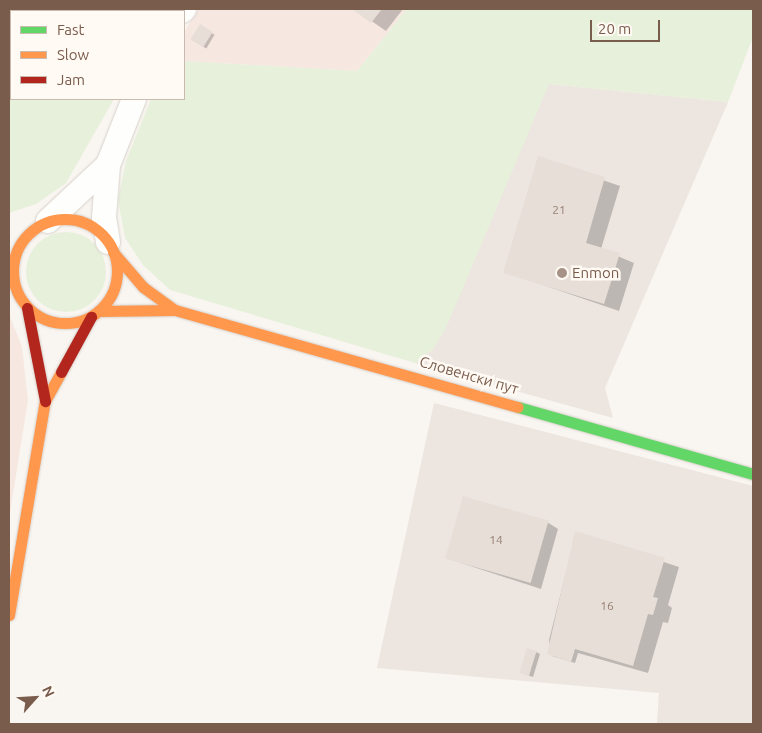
<!DOCTYPE html>
<html>
<head>
<meta charset="utf-8">
<style>
  body { margin:0 }
  #map { position:relative; width:762px; height:733px; overflow:hidden; background:#f9f5f0; font-family:Ubuntu,sans-serif }
  div>[style] { position:absolute }
  [style*='--x'] { left:calc(var(--x)*1px); top:calc(var(--y)*1px); width:calc(var(--w)*1px); rotate:calc(var(--a)*1deg) }
  .commercial>* { inset:0; background:#f6e8e1 }
  .industrial>* { inset:0; background:#ede5e0 }
  .green>* { inset:0; background:#e7f0db }
  .round { border-radius:50% }
  .shadow>* { inset:0; background:#0003; transform-origin:0 0 }
  .building>* { inset:0; background:#e6ded7; transform-origin:0 0 }
  .roads { filter:drop-shadow(0 0 1px #d7d1cb) drop-shadow(0 0 1px #d7d1cb) }
  .street>* { height:24px; margin:-12px; padding:0 12px; transform-origin:12px; border-radius:12px; background:#fefefd }
  .fast>* { height:11px; margin:-5.5px; padding:0 5.5px; transform-origin:5.5px; border-radius:5.5px; background:#63d668 }
  .slow>* { height:11px; margin:-5.5px; padding:0 5.5px; transform-origin:5.5px; border-radius:5.5px; background:#ff974d }
  .slow>.ring { margin:-5.5px; padding:0; box-sizing:content-box; background:none; border:11px solid #ff974d; border-radius:50% }
  .jam>* { height:11px; margin:-5.5px; padding:0 5.5px; transform-origin:5.5px; border-radius:5.5px; background:#b3261e }
  .dots>* { width:14px; height:14px; translate:-50% -50%; box-sizing:border-box; border:2px solid #fffaf3; border-radius:50% }
  span { translate:-50% -50%; white-space:nowrap; text-align:center; line-height:1.15; -webkit-text-stroke:5px #fffaf3; paint-order:stroke }
  .number-label { font-size:12px; color:#977e72 }
  .number-label span { -webkit-text-stroke-width:0 }
  .poi-label { font-size:15px; color:#7a5c4d }
  .left { translate:0 -50%; text-align:left }
  .street-label { font-size:15px; color:#7a5c4d }
  .frame { position:absolute; inset:0; border:10px solid #7a5c4d; pointer-events:none }
  .legend { position:absolute; left:10px; top:10px; width:175px; height:90px; box-sizing:border-box; background:#fffaf3; border:1px solid #cabbb1; margin:0; padding:6px 9px; list-style:none; font-size:15px; color:#7a5c4d }
  .legend li { display:flex; align-items:center; gap:10px; height:25px }
  .legend b { width:25px; border:1px solid #cabbb1 }
  .north { position:absolute; left:10px; top:673px; width:50px; height:50px; -webkit-text-stroke:4px #fffaf3; paint-order:stroke; rotate:64deg; font-size:14px; font-weight:700; line-height:20px; text-align:center; color:#7a5c4d }
  .north::after { content:''; display:block; margin:auto; width:18px; height:22px; background:#7a5c4d; clip-path:polygon(50% 0,100% 100%,50% 72%,0 100%) }
  .scale { position:absolute; left:590px; top:20px; width:70px; height:22px; box-sizing:border-box; border:2px solid #7a5c4d; border-top:0; padding-left:6px; font-size:15px; line-height:18px; white-space:nowrap; color:#7a5c4d; -webkit-text-stroke:4px #fffaf3; paint-order:stroke }
</style>
</head>
<body>
<div id="map">
  <div class="commercial">
    <div style="clip-path:polygon(199px 9px,407px 9px,357px 71px,184px 61px,184px 32px)"></div>
    <div style="clip-path:polygon(9px 314px,22px 347px,28px 400px,9px 519px)"></div>
  </div>
  <div class="industrial">
    <div style="clip-path:polygon(549px 84px,728px 102px,605px 388px,613px 418px,415px 363px,433px 349px)"></div>
    <div style="clip-path:polygon(434px 403px,753px 486px,753px 724px,657px 724px,659px 693px,377px 668px)"></div>
  </div>
  <div class="green">
    <div style="clip-path:polygon(9px 9px,162px 9px,11px 11px,11px 99px,114px 99px,66px 183px,36px 204px,9px 213px)"></div>
    <div style="clip-path:polygon(407px 9px,753px 9px,753px 37px,728px 102px,549px 84px,446px 328px,433px 349px,415px 363px,170px 290px,143px 265px,125px 238px,118px 200px,126px 161px,151px 99px,184px 99px,184px 61px,357px 71px)"></div>
    <div class="round" style="left:26px;top:232px;width:80px;height:80px"></div>
  </div>
  <div class="shadow">
    <div style="clip-path:polygon(354px 9px,403px 9px,386px 31px)"></div>
    <div style="left:200px;top:26px;width:17px;height:16px;rotate:31deg"></div>
    <div style="clip-path:polygon(539px 158px,620px 186px,601px 249px,634px 263px,619px 311px,505px 272px)"></div>
    <div style="clip-path:polygon(547px 522px,558px 529px,541px 589px,446px 558px)"></div>
    <div style="clip-path:polygon(576px 533px,679px 567px,668px 605px,672px 608px,668px 623px,663px 622px,648px 673px,578px 653px,575px 663px,552px 656px,549px 640px)"></div>
    <div style="clip-path:polygon(536px 652px,540px 654px,533px 677px,524px 674px)"></div>
  </div>
  <div class="building">
    <div style="clip-path:polygon(352px 9px,382px 9px,371px 23px)"></div>
    <div style="left:200px;top:24px;width:15px;height:18px;rotate:32deg"></div>
    <div style="clip-path:polygon(538px 156px,605px 177px,586px 243px,620px 253px,604px 304px,503px 273px)"></div>
    <div style="left:463px;top:496px;width:89px;height:65px;rotate:16deg"></div>
    <div style="clip-path:polygon(575px 531px,665px 558px,653px 597px,658px 598px,653px 615px,648px 614px,633px 666px,575px 649px,571px 662px,547px 654px)"></div>
    <div style="left:527px;top:648px;width:10px;height:26px;rotate:17deg"></div>
  </div>
  <div class="roads">
    <div class="street">
      <div style="--x:182;--y:11;--w:3;--a:-45"></div>
      <div style="--x:48;--y:221;--w:82;--a:-43"></div>
      <div style="--x:108;--y:242;--w:25;--a:-99"></div>
      <div style="--x:104;--y:217;--w:52;--a:-85.6"></div>
      <div style="--x:108;--y:165;--w:71;--a:-68.5"></div>
    </div>
    <div class="fast">
      <div style="--x:518;--y:407;--w:244;--a:15.9"></div>
    </div>
    <div class="slow">
      <div class="ring" style="left:13px;top:219px;width:93px;height:93px"></div>
      <div style="--x:113;--y:252;--w:46;--a:49.4"></div>
      <div style="--x:143;--y:287;--w:39;--a:36"></div>
      <div style="--x:98;--y:311;--w:77;--a:-0.7"></div>
      <div style="--x:175;--y:310;--w:356;--a:15.8"></div>
      <div style="--x:9;--y:615;--w:217;--a:-80.5"></div>
      <div style="--x:45;--y:401;--w:33;--a:-61"></div>
    </div>
    <div class="jam">
      <div style="--x:27;--y:308;--w:95;--a:79"></div>
      <div style="--x:61;--y:372;--w:63;--a:-61.4"></div>
    </div>
  </div>
  <div class="dots">
    <div style="left:562px;top:273px;background:#a69286"></div>
  </div>
  <div class="number-label">
    <span style="left:559px;top:210px">21</span>
    <span style="left:496px;top:540px">14</span>
    <span style="left:607px;top:606px">16</span>
  </div>
  <div class="poi-label">
    <span class="left" style="left:572px;top:273px">Enmon</span>
  </div>
  <div class="street-label">
    <span style="left:469px;top:375px;rotate:16deg">Словенски пут</span>
  </div>
  <div class="frame"></div>
  <ul class="legend">
  <li><b style="height:6px;background:#63d668"></b>Fast</li>
  <li><b style="height:6px;background:#ff974d"></b>Slow</li>
  <li><b style="height:6px;background:#b3261e"></b>Jam</li>
  </ul>
  <div class="north">N</div>
  <div class="scale">20 m</div>
</div>
</body>
</html>
